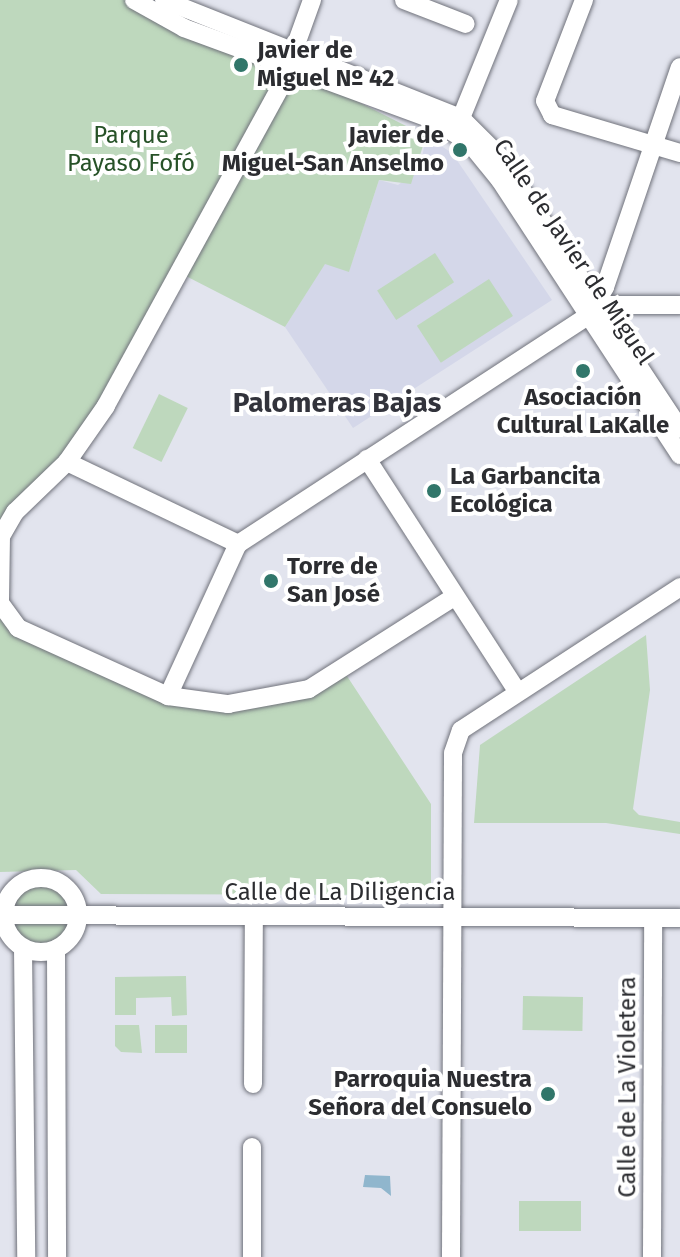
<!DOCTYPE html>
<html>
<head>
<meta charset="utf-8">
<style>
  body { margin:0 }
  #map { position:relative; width:680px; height:1257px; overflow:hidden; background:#e2e4ee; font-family:"Fira Sans",sans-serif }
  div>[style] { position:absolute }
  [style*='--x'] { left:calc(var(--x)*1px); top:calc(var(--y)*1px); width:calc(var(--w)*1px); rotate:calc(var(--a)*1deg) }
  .built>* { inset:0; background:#d4d7e9 }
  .green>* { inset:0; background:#bed8bd; transform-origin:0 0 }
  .water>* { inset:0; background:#90b6cd }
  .roads { filter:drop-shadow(0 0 2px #70727b) drop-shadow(0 0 2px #70727b) }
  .minor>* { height:18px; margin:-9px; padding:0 9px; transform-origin:9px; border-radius:9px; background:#fff }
  .minor>.ring { margin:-9px; padding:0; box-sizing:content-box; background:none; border:18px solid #fff; border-radius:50% }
  .dots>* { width:22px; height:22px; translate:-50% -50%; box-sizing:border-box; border:4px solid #fff; border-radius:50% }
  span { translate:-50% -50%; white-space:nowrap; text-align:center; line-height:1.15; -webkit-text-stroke:8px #fff; paint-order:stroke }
  .poi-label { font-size:24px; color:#2c2d31; font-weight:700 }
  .left { translate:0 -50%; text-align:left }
  .right { translate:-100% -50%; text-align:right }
  .park-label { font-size:24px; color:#275228 }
  .street-label { font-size:24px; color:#2c2d31 }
  .quarter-label { font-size:28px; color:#32333b; font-weight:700 }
</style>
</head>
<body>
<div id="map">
  <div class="built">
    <div style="clip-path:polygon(426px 136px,452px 153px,552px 300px,353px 428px,285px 327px,325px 263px,349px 271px,379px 180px,398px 185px,420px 169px)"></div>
  </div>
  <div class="green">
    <div style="clip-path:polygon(0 0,134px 0,289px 67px,426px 136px,411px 184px,379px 180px,349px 272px,325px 264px,285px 327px,178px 272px,106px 406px,1px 536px,8px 619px,168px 696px,228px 704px,343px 670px,431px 804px,431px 895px,101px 894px,76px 870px,0 872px)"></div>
    <div style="left:435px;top:253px;width:35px;height:69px;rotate:57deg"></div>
    <div style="left:489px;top:279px;width:44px;height:86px;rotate:57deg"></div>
    <div style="left:159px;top:394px;width:32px;height:60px;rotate:26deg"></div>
    <div style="clip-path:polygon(646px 635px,650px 690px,633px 809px,639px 815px,680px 822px,680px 834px,606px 823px,474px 823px,480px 745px)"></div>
    <div style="clip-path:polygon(38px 881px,60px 887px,73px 908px,11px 907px,17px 892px)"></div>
    <div style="clip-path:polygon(12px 922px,72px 922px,72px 928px,58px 943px,39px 947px,17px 937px)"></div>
    <div style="clip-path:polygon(186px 976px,187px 1015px,172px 1016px,171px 997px,136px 998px,136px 1015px,115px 1015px,115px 977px)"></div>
    <div style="left:523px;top:996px;width:60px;height:34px;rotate:1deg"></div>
    <div style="clip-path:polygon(115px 1025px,139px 1025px,142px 1053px,121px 1052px,115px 1046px)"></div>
    <div style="left:155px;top:1025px;width:32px;height:28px"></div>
    <div style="left:519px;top:1201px;width:62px;height:30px"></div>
  </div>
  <div class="water">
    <div style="clip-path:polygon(365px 1175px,390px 1176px,391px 1196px,381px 1188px,363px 1187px)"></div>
  </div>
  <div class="roads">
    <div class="minor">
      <div style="--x:134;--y:0;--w:57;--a:29.2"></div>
      <div style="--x:184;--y:28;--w:263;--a:20.2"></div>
      <div style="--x:431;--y:119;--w:44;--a:31.2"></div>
      <div style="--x:469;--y:142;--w:49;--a:50.8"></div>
      <div style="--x:500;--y:180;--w:329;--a:56.8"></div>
      <div style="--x:164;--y:0;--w:320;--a:21.7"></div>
      <div style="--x:461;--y:118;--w:55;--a:45"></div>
      <div style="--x:500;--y:157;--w:326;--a:56.5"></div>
      <div style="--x:312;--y:0;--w:91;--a:109.8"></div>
      <div style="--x:281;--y:86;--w:365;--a:118.7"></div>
      <div style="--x:106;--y:406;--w:68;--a:124.9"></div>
      <div style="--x:67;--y:462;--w:72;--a:136.1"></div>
      <div style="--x:15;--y:512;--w:28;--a:120"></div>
      <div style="--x:1;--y:536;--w:67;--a:90.9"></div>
      <div style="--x:0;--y:603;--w:31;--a:54"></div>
      <div style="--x:18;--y:628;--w:165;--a:24.4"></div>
      <div style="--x:168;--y:696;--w:61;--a:7.6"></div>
      <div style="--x:228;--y:704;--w:82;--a:-10.5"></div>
      <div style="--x:309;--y:689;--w:172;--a:-32.4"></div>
      <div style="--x:404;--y:0;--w:66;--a:21.2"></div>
      <div style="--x:584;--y:0;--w:108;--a:111.1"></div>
      <div style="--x:545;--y:101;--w:16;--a:63"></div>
      <div style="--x:552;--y:115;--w:134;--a:16.5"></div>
      <div style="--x:461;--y:118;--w:127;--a:-67.9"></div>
      <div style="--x:598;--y:305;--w:82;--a:0"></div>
      <div style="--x:367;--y:459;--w:276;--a:57.1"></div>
      <div style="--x:67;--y:462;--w:190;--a:25.6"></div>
      <div style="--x:238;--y:544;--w:419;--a:-33.1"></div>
      <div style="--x:589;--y:315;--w:32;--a:-60"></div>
      <div style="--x:605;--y:287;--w:232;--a:-71.2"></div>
      <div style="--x:168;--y:696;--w:167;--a:-65.3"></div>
      <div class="ring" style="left:4px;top:878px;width:56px;height:56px"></div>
      <div style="--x:0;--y:915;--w:680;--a:0.25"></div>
      <div style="--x:23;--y:948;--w:309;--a:89.4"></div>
      <div style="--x:56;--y:949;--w:308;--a:89.8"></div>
      <div style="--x:253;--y:1084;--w:167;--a:-89.7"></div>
      <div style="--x:252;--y:1147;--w:110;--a:90"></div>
      <div style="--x:451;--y:1257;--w:504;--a:-89.77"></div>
      <div style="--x:453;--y:753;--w:24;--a:-71"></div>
      <div style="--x:461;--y:730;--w:262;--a:-33.1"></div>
      <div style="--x:652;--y:1257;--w:339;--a:-89.8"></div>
    </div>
  </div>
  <div class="dots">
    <div style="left:241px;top:65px;background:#31766a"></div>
    <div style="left:460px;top:150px;background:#31766a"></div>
    <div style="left:583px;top:371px;background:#31766a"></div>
    <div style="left:434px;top:491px;background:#31766a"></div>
    <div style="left:271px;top:581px;background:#31766a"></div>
    <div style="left:548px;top:1094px;background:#31766a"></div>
  </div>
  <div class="poi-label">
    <span class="left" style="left:257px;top:65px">Javier de<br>Miguel Nº 42</span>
    <span class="right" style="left:444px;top:150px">Javier de<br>Miguel-San Anselmo</span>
    <span style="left:583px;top:412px">Asociación<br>Cultural LaKalle</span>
    <span class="left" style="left:450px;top:491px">La Garbancita<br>Ecológica</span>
    <span class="left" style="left:287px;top:581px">Torre de<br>San José</span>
    <span class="right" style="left:532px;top:1094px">Parroquia Nuestra<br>Señora del Consuelo</span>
  </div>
  <div class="park-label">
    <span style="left:131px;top:150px">Parque<br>Payaso Fofó</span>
  </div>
  <div class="street-label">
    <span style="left:573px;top:252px;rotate:56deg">Calle de Javier de Miguel</span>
    <span style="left:340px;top:893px">Calle de La Diligencia</span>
    <span style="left:628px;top:1087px;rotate:-90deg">Calle de La Violetera</span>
  </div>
  <div class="quarter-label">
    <span style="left:337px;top:403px">Palomeras Bajas</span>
  </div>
</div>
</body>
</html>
